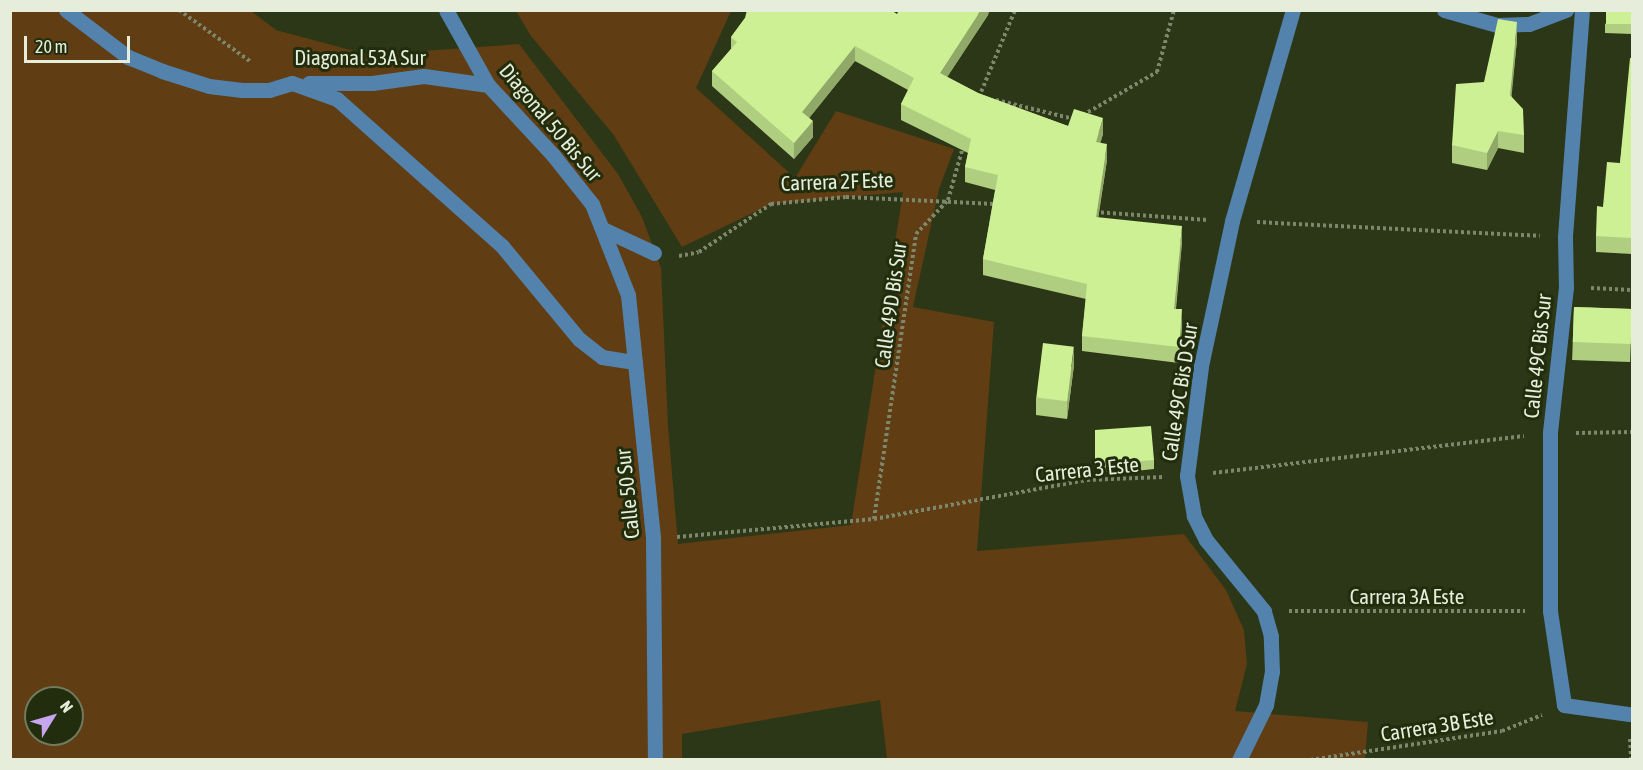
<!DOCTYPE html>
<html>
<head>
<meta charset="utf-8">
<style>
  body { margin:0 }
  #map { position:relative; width:1643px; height:770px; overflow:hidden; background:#2b3716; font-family:"Asap Condensed",sans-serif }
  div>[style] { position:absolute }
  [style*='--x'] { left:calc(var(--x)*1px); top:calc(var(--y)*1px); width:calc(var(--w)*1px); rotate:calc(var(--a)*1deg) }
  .green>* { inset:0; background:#613d13 }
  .path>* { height:4px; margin-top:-2px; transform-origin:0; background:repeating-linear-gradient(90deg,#7c876c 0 3px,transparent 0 6px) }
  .minor>* { height:15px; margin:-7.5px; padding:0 7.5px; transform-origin:7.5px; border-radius:7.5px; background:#5383ac }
  .wall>* { inset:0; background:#b0ce80; transform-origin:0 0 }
  .shaded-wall>* { inset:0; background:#90a868 }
  .building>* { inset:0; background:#cdf095; transform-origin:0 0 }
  span { translate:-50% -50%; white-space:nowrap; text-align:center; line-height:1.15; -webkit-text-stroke:6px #212d0c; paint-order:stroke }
  .street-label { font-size:21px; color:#e6eedb }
  .frame { position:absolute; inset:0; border:12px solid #e6eedb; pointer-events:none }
  .north { position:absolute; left:24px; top:686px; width:60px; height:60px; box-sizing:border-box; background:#212d0c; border:2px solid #707a5f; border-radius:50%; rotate:53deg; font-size:16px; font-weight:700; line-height:24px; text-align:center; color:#e6eedb }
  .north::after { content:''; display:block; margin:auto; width:21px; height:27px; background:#c8a5ef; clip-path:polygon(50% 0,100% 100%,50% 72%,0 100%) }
  .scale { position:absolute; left:24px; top:36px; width:106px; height:27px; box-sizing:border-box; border:3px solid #e6eedb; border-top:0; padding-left:8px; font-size:18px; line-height:21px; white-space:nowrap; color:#e6eedb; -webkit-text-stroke:4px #212d0c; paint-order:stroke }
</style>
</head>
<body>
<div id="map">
  <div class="green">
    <div style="clip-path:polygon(evenodd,10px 11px,251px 11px,276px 30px,369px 55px,519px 44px,618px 174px,642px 217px,661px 268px,668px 426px,678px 544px,851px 525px,903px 192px,771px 204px,682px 247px,613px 134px,531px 36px,516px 11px,731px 11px,696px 88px,795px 178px,836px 111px,954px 149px,939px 189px,913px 307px,994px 322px,977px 551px,1184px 534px,1226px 590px,1244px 630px,1247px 664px,1235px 711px,1368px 722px,1365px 759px,887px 759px,880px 700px,682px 734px,682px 759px,11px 759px,10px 11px,36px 698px,72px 698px,72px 734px,36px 734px,36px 698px)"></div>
  </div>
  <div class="path">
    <div style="--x:179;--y:10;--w:89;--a:35.8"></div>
    <div style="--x:979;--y:97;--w:94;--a:-67.5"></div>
    <div style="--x:996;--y:100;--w:80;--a:13.7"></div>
    <div style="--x:1083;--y:115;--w:86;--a:-30.2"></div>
    <div style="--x:1157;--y:72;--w:64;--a:-74.7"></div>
    <div style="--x:1095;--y:212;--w:113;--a:4"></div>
    <div style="--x:1257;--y:222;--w:283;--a:2.8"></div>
    <div style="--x:679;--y:256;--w:20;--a:-11"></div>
    <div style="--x:699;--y:252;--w:87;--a:-33.7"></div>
    <div style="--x:771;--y:204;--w:75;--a:-5.3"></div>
    <div style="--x:846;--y:197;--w:149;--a:2.7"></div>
    <div style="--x:1591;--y:288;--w:41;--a:2.8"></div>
    <div style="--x:1576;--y:433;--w:56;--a:-1"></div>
    <div style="--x:1213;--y:473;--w:313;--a:-6.8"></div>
    <div style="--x:874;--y:519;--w:288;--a:-81.6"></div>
    <div style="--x:916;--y:234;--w:47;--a:-46.7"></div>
    <div style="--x:948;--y:200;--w:55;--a:-74.2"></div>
    <div style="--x:677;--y:537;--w:198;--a:-5.2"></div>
    <div style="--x:874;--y:519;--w:217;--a:-10.4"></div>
    <div style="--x:1087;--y:480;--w:76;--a:-2.3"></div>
    <div style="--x:1289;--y:611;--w:236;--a:0"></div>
    <div style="--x:1630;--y:739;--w:21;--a:87"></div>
    <div style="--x:1310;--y:760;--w:194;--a:-8.6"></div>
    <div style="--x:1502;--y:731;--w:43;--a:-21.8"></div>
  </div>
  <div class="minor">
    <div style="--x:66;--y:10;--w:78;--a:37.2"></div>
    <div style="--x:128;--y:57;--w:37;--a:22"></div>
    <div style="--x:162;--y:71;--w:49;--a:17.7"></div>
    <div style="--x:209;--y:86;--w:33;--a:7"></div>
    <div style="--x:242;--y:90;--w:27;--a:0"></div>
    <div style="--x:269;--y:90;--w:24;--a:-17"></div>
    <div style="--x:292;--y:83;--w:48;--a:19.6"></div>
    <div style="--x:337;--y:99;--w:221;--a:41.7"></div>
    <div style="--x:502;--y:246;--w:121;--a:50.4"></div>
    <div style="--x:579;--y:339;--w:29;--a:38"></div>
    <div style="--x:602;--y:357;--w:33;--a:9"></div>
    <div style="--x:446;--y:10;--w:86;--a:60.8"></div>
    <div style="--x:488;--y:85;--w:96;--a:47.1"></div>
    <div style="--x:553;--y:155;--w:63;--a:51.5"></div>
    <div style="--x:592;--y:204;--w:98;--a:68.4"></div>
    <div style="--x:628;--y:295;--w:245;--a:84.1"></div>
    <div style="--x:653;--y:539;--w:221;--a:89.5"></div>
    <div style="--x:1444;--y:10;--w:55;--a:15.8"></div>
    <div style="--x:1497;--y:25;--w:32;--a:-2"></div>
    <div style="--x:1529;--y:24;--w:40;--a:-21"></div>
    <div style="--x:1582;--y:10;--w:228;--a:94.3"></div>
    <div style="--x:1565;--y:237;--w:50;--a:88.9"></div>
    <div style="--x:1566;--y:287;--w:147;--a:96.3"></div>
    <div style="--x:1550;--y:433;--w:178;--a:90"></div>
    <div style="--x:1550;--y:611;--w:95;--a:81.5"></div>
    <div style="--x:1564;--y:705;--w:66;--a:7.9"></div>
    <div style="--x:309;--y:83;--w:63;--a:0"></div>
    <div style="--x:372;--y:83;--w:52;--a:-7.7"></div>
    <div style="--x:424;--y:76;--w:65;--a:8"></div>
    <div style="--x:605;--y:230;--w:54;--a:25.1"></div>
    <div style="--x:1239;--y:760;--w:61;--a:-63.9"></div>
    <div style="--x:1266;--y:705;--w:34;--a:-80"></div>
    <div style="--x:1272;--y:672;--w:36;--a:-92"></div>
    <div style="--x:1271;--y:636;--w:26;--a:-106"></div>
    <div style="--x:1264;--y:611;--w:92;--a:-129.2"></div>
    <div style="--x:1206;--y:540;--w:27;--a:-117"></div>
    <div style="--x:1194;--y:516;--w:41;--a:-99.9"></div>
    <div style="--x:1187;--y:476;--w:111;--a:-82.7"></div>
    <div style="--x:1201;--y:366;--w:148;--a:-77.9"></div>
    <div style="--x:1232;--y:221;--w:220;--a:-73.9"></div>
  </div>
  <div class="wall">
    <div style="clip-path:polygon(1632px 10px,1632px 34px,1605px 33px,1605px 24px)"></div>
    <div style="clip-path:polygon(897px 14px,988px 15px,947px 77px,978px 93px,1068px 126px,1103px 134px,1100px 143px,1107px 160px,1098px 218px,1182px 242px,1176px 309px,1182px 325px,1179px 363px,1082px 351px,1082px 336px,1086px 299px,983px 275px,983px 259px,995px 190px,965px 182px,965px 167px,968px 153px,901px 120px,901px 104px,908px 90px,855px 61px,809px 118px,813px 137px,794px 159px,712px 86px,712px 71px,731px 49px,731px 37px,745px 18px)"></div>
    <div style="clip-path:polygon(1517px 40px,1511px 97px,1524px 135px,1524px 153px,1498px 148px,1487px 170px,1452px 163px,1452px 145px,1484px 82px)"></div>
    <div style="clip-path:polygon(1632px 58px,1632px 254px,1596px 252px,1596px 236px,1603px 207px,1620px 163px)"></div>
    <div style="left:1574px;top:307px;width:58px;height:53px;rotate:2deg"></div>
    <div style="clip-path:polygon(1074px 365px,1067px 419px,1036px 415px,1036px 398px)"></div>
    <div style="clip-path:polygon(1095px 430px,1154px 460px,1154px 469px,1117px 473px,1095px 470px)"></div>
  </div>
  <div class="shaded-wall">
    <div style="clip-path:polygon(981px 10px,990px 10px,988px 15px,940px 88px,940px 73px)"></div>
    <div style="clip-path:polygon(1517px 22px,1517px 40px,1510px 113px,1510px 95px)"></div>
    <div style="clip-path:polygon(855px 46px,855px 61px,802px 127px,802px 112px)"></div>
    <div style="clip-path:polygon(1103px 118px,1103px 134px,1096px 158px,1096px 142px)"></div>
    <div style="clip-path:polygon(813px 121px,813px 137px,794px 159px,794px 143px)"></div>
    <div style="clip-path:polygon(1498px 131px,1498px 148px,1487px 170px,1487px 153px)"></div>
    <div style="clip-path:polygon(1107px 144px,1107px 160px,1096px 233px,1096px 217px)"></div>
    <div style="clip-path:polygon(1182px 226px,1182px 242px,1174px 324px,1174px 309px)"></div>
    <div style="clip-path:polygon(1182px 309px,1182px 325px,1179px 363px,1179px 347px)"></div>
    <div style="clip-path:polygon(1074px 347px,1074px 365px,1067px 419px,1067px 402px)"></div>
  </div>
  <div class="building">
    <div style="clip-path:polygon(747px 10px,891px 10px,897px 14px,899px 10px,981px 10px,940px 73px,978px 93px,1068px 126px,1074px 109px,1103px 118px,1096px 142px,1107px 144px,1096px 217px,1182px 226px,1174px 309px,1182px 309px,1179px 347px,1082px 336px,1087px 284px,983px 259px,998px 175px,965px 167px,971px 139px,901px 104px,914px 78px,855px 46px,802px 112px,813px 121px,794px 143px,712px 71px,737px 42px,731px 37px,745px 18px)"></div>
    <div style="left:1606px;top:10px;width:26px;height:14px"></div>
    <div style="clip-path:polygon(1498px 19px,1517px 22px,1510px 95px,1523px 109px,1524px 135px,1498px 131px,1487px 153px,1452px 145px,1456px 84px,1484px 82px)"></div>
    <div style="clip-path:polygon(1630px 58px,1632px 58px,1632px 238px,1596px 236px,1597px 206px,1603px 207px,1607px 162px,1620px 163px)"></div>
    <div style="left:1574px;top:307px;width:58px;height:35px;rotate:2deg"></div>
    <div style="left:1043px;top:343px;width:31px;height:55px;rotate:7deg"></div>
    <div style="clip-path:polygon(1151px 426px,1154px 460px,1117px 463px,1095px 460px,1095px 430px)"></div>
  </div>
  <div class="street-label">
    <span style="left:360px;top:57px">Diagonal 53A Sur</span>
    <span style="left:551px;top:122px;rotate:50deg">Diagonal 50 Bis Sur</span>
    <span style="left:837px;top:181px;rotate:-2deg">Carrera 2F Este</span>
    <span style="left:890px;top:305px;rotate:-82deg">Calle 49D Bis Sur</span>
    <span style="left:1537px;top:356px;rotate:-84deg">Calle 49C Bis Sur</span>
    <span style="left:1179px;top:392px;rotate:-81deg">Calle 49C Bis D Sur</span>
    <span style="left:1087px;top:469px;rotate:-6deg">Carrera 3 Este</span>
    <span style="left:627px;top:494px;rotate:-96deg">Calle 50 Sur</span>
    <span style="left:1407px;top:596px">Carrera 3A Este</span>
    <span style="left:1437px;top:725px;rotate:-9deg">Carrera 3B Este</span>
  </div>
  <div class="frame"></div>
  <div class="north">N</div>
  <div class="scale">20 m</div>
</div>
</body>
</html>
